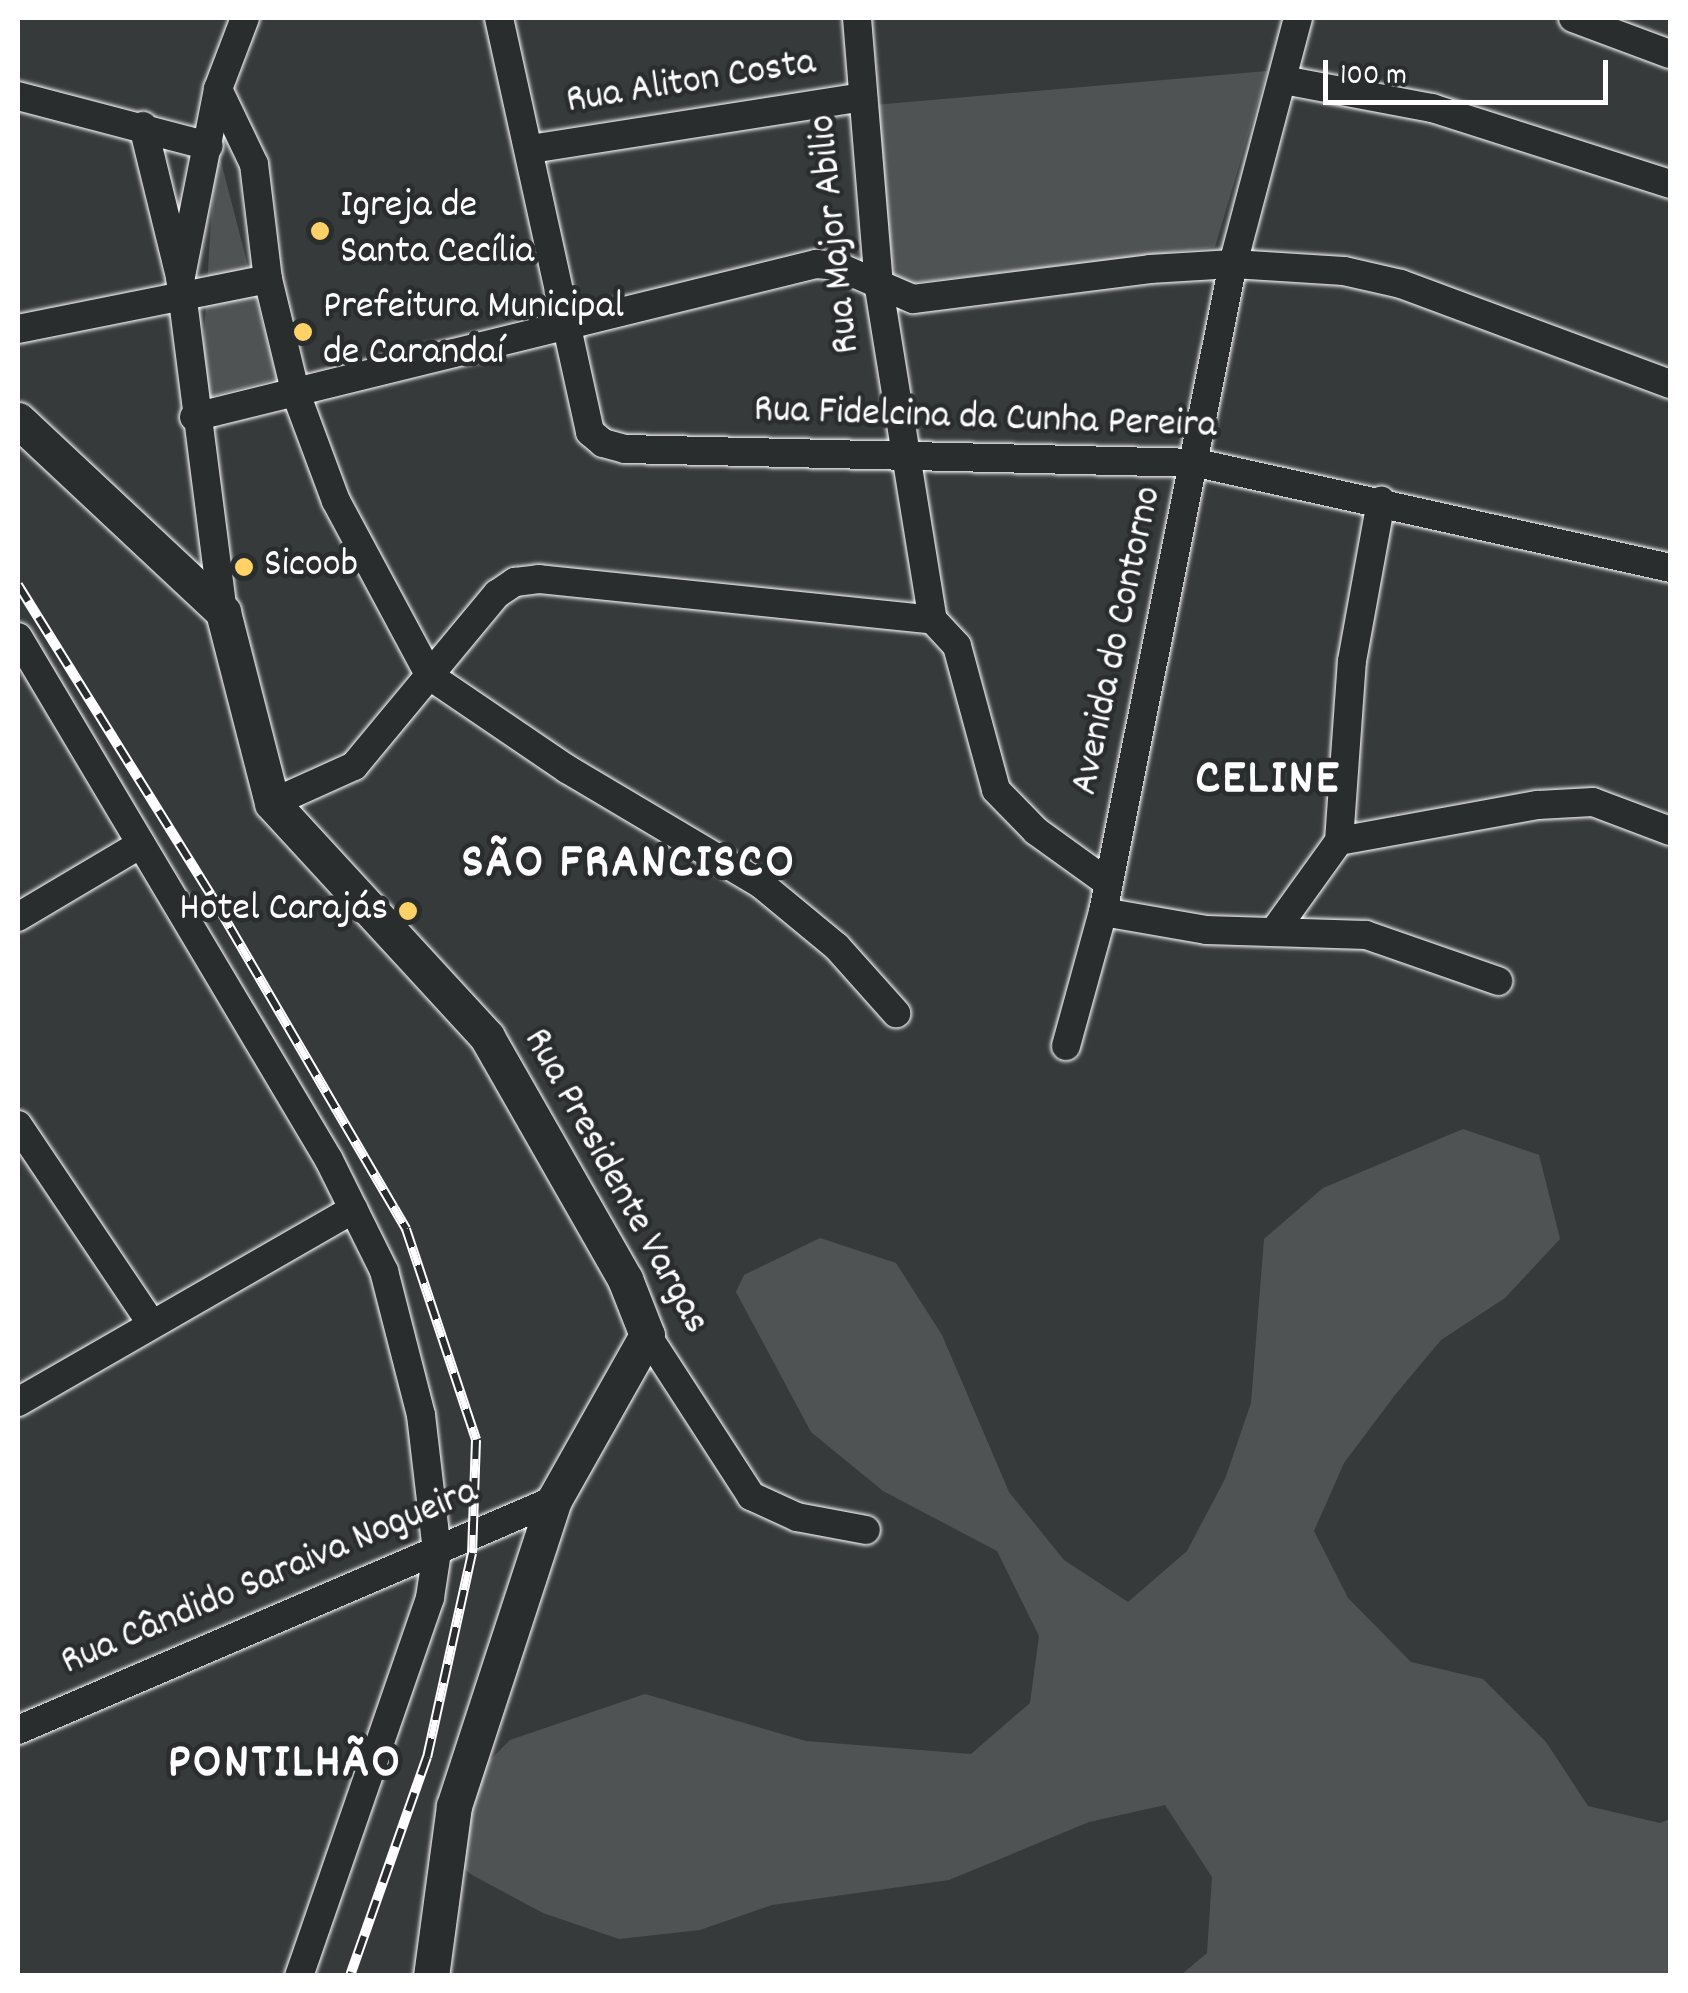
<!DOCTYPE html>
<html>
<head>
<meta charset="utf-8">
<style>
  body { margin:0 }
  #map { position:relative; width:1688px; height:1993px; overflow:hidden; background:#373a3b; font-family:Dekko,sans-serif }
  div>[style] { position:absolute }
  [style*='--x'] { left:calc(var(--x)*1px); top:calc(var(--y)*1px); width:calc(var(--w)*1px); rotate:calc(var(--a)*1deg) }
  .green>* { inset:0; background:#505354 }
  .roads { filter:drop-shadow(0 0 2px #fff) drop-shadow(0 0 2px #fff) }
  .minor>* { height:28px; margin:-14px; padding:0 14px; transform-origin:14px; border-radius:14px; background:#2a2d2e }
  .major>* { height:35px; margin:-17.5px; padding:0 17.5px; transform-origin:17.5px; border-radius:17.5px; background:#2a2d2e }
  .rail>* { height:10px; margin-top:-5px; transform-origin:0; background:repeating-linear-gradient(90deg,#2a2d2e 0 19px,#fff 0 38px); box-sizing:border-box; border-block:2px solid #fff }
  .dots>* { width:28px; height:28px; translate:-50% -50%; box-sizing:border-box; border:5px solid #2a2d2e; border-radius:50% }
  span { translate:-50% -50%; white-space:nowrap; text-align:center; line-height:1.15; -webkit-text-stroke:9px #2a2d2e; paint-order:stroke }
  .street-label { font-size:40px; color:#fff }
  .poi-label { font-size:40px; color:#fff }
  .left { translate:0 -50%; text-align:left }
  .right { translate:-100% -50%; text-align:right }
  .district-label { font-size:50px; color:#fff; font-weight:700; letter-spacing:2.5px }
  .frame { position:absolute; inset:0; border:20px solid #fff; pointer-events:none }
  .scale { position:absolute; left:1323px; top:60px; width:285px; height:45px; box-sizing:border-box; border:5px solid #fff; border-top:0; padding-left:12px; font-size:30px; line-height:35px; white-space:nowrap; color:#fff; -webkit-text-stroke:8px #2a2d2e; paint-order:stroke }
</style>
</head>
<body>
<div id="map">
  <div class="green">
    <div style="clip-path:polygon(1267px 71px,1215px 247px,895px 285px,874px 105px)"></div>
    <div style="clip-path:polygon(216px 142px,277px 379px,200px 399px)"></div>
    <div style="clip-path:polygon(1463px 1129px,1539px 1155px,1560px 1239px,1505px 1298px,1441px 1340px,1395px 1395px,1344px 1463px,1314px 1531px,1348px 1598px,1411px 1662px,1483px 1679px,1546px 1742px,1588px 1806px,1660px 1823px,1670px 1819px,1670px 1975px,1181px 1975px,1207px 1953px,1212px 1877px,1165px 1805px,1089px 1822px,949px 1880px,772px 1905px,700px 1930px,619px 1939px,543px 1913px,472px 1875px,446px 1854px,468px 1782px,510px 1740px,645px 1694px,806px 1741px,971px 1754px,1030px 1703px,1039px 1636px,997px 1551px,883px 1491px,811px 1432px,736px 1292px,744px 1275px,820px 1238px,896px 1263px,942px 1335px,1009px 1492px,1064px 1560px,1128px 1602px,1187px 1551px,1225px 1479px,1251px 1403px,1264px 1239px,1323px 1188px)"></div>
  </div>
  <div class="roads">
    <div class="minor">
      <div style="--x:499;--y:18;--w:424;--a:77.6"></div>
      <div style="--x:590;--y:432;--w:17;--a:40"></div>
      <div style="--x:603;--y:443;--w:23;--a:15"></div>
      <div style="--x:625;--y:449;--w:572;--a:1.4"></div>
      <div style="--x:1197;--y:463;--w:485;--a:12.5"></div>
      <div style="--x:857;--y:18;--w:271;--a:85.3"></div>
      <div style="--x:879;--y:288;--w:336;--a:80.8"></div>
      <div style="--x:1573;--y:18;--w:103;--a:20.4"></div>
      <div style="--x:1284;--y:80;--w:151;--a:10.7"></div>
      <div style="--x:1432;--y:108;--w:250;--a:17.7"></div>
      <div style="--x:218;--y:89;--w:83;--a:64.4"></div>
      <div style="--x:254;--y:164;--w:116;--a:83.1"></div>
      <div style="--x:268;--y:279;--w:115;--a:76.4"></div>
      <div style="--x:295;--y:391;--w:117;--a:69.6"></div>
      <div style="--x:336;--y:501;--w:199;--a:61.8"></div>
      <div style="--x:430;--y:676;--w:166;--a:34.2"></div>
      <div style="--x:567;--y:769;--w:227;--a:30.7"></div>
      <div style="--x:762;--y:885;--w:97;--a:39.6"></div>
      <div style="--x:837;--y:947;--w:89;--a:48.2"></div>
      <div style="--x:18;--y:96;--w:197;--a:14.7"></div>
      <div style="--x:143;--y:126;--w:155;--a:76.2"></div>
      <div style="--x:180;--y:277;--w:338;--a:82.7"></div>
      <div style="--x:531;--y:149;--w:336;--a:-8.9"></div>
      <div style="--x:181;--y:276;--w:191;--a:-78.8"></div>
      <div style="--x:218;--y:89;--w:76;--a:-69.2"></div>
      <div style="--x:18;--y:329;--w:255;--a:-11.3"></div>
      <div style="--x:194;--y:417;--w:641;--a:-13.82"></div>
      <div style="--x:816;--y:264;--w:21;--a:5"></div>
      <div style="--x:837;--y:266;--w:83;--a:23.5"></div>
      <div style="--x:913;--y:299;--w:239;--a:-7.2"></div>
      <div style="--x:1150;--y:269;--w:83;--a:-3.4"></div>
      <div style="--x:1233;--y:264;--w:111;--a:3.6"></div>
      <div style="--x:1344;--y:271;--w:58;--a:12.8"></div>
      <div style="--x:1401;--y:284;--w:287;--a:20.4"></div>
      <div style="--x:18;--y:637;--w:608;--a:59.26"></div>
      <div style="--x:329;--y:1160;--w:124;--a:63.6"></div>
      <div style="--x:384;--y:1271;--w:149;--a:75.6"></div>
      <div style="--x:421;--y:1415;--w:138;--a:83.3"></div>
      <div style="--x:437;--y:1552;--w:47;--a:98.7"></div>
      <div style="--x:430;--y:1598;--w:400;--a:109.1"></div>
      <div style="--x:272;--y:803;--w:90;--a:-24.3"></div>
      <div style="--x:354;--y:766;--w:224;--a:-50.3"></div>
      <div style="--x:497;--y:594;--w:22;--a:-34"></div>
      <div style="--x:515;--y:582;--w:24;--a:-7"></div>
      <div style="--x:539;--y:579;--w:396;--a:5.9"></div>
      <div style="--x:933;--y:620;--w:35;--a:47"></div>
      <div style="--x:957;--y:646;--w:149;--a:74.8"></div>
      <div style="--x:996;--y:790;--w:57;--a:45.7"></div>
      <div style="--x:1036;--y:831;--w:89;--a:35.8"></div>
      <div style="--x:1339;--y:841;--w:180;--a:-85.9"></div>
      <div style="--x:1352;--y:661;--w:163;--a:-79.7"></div>
      <div style="--x:1103;--y:912;--w:105;--a:9.9"></div>
      <div style="--x:1206;--y:930;--w:160;--a:1.8"></div>
      <div style="--x:1366;--y:935;--w:140;--a:19.2"></div>
      <div style="--x:18;--y:917;--w:143;--a:-30.7"></div>
      <div style="--x:1275;--y:930;--w:110;--a:-54.3"></div>
      <div style="--x:1339;--y:841;--w:202;--a:-10.3"></div>
      <div style="--x:1538;--y:805;--w:55;--a:-3.1"></div>
      <div style="--x:1593;--y:802;--w:82;--a:20.6"></div>
      <div style="--x:1066;--y:1046;--w:139;--a:-74.6"></div>
      <div style="--x:1103;--y:912;--w:661;--a:-78.66"></div>
      <div style="--x:1233;--y:264;--w:254;--a:-75.2"></div>
      <div style="--x:18;--y:1125;--w:239;--a:56.1"></div>
      <div style="--x:647;--y:1335;--w:192;--a:57.1"></div>
      <div style="--x:751;--y:1496;--w:51;--a:24.5"></div>
      <div style="--x:797;--y:1517;--w:70;--a:10.7"></div>
      <div style="--x:18;--y:1402;--w:387;--a:-29.9"></div>
      <div style="--x:18;--y:1730;--w:583;--a:-23.22"></div>
    </div>
    <div class="major">
      <div style="--x:18;--y:420;--w:281;--a:43.1"></div>
      <div style="--x:223;--y:612;--w:197;--a:75.6"></div>
      <div style="--x:272;--y:803;--w:318;--a:47.4"></div>
      <div style="--x:487;--y:1037;--w:279;--a:60.3"></div>
      <div style="--x:625;--y:1279;--w:60;--a:68.6"></div>
      <div style="--x:647;--y:1335;--w:189;--a:119.4"></div>
      <div style="--x:554;--y:1500;--w:322;--a:108.1"></div>
      <div style="--x:454;--y:1806;--w:172;--a:97.7"></div>
    </div>
  </div>
  <div class="rail">
    <div style="--x:18;--y:585;--w:365;--a:58.1"></div>
    <div style="--x:211;--y:895;--w:387;--a:59.7"></div>
    <div style="--x:406;--y:1229;--w:222;--a:71.6"></div>
    <div style="--x:476;--y:1440;--w:113;--a:92"></div>
    <div style="--x:472;--y:1553;--w:209;--a:102.4"></div>
    <div style="--x:427;--y:1757;--w:232;--a:109.4"></div>
  </div>
  <div class="dots">
    <div style="left:320px;top:231px;background:#ffd166"></div>
    <div style="left:303px;top:332px;background:#ffd166"></div>
    <div style="left:244px;top:567px;background:#ffd166"></div>
    <div style="left:408px;top:911px;background:#ffd166"></div>
  </div>
  <div class="street-label">
    <span style="left:691px;top:84px;rotate:-9deg">Rua Aliton Costa</span>
    <span style="left:837px;top:234px;rotate:-96deg">Rua Major Abilio</span>
    <span style="left:985px;top:420px;rotate:2deg">Rua Fidelcina da Cunha Pereira</span>
    <span style="left:1119px;top:641px;rotate:-78deg">Avenida do Contorno</span>
    <span style="left:614px;top:1182px;rotate:61deg">Rua Presidente Vargas</span>
    <span style="left:270px;top:1579px;rotate:-23deg">Rua Cândido Saraiva Nogueira</span>
  </div>
  <div class="poi-label">
    <span class="left" style="left:340px;top:231px">Igreja de<br>Santa Cecília</span>
    <span class="left" style="left:323px;top:332px">Prefeitura Municipal<br>de Carandaí</span>
    <span class="left" style="left:264px;top:567px">Sicoob</span>
    <span class="right" style="left:388px;top:911px">Hotel Carajás</span>
  </div>
  <div class="district-label">
    <span style="left:1268px;top:782px">CELINE</span>
    <span style="left:629px;top:866px">SÃO FRANCISCO</span>
    <span style="left:285px;top:1766px">PONTILHÃO</span>
  </div>
  <div class="frame"></div>
  <div class="scale">100 m</div>
</div>
</body>
</html>
